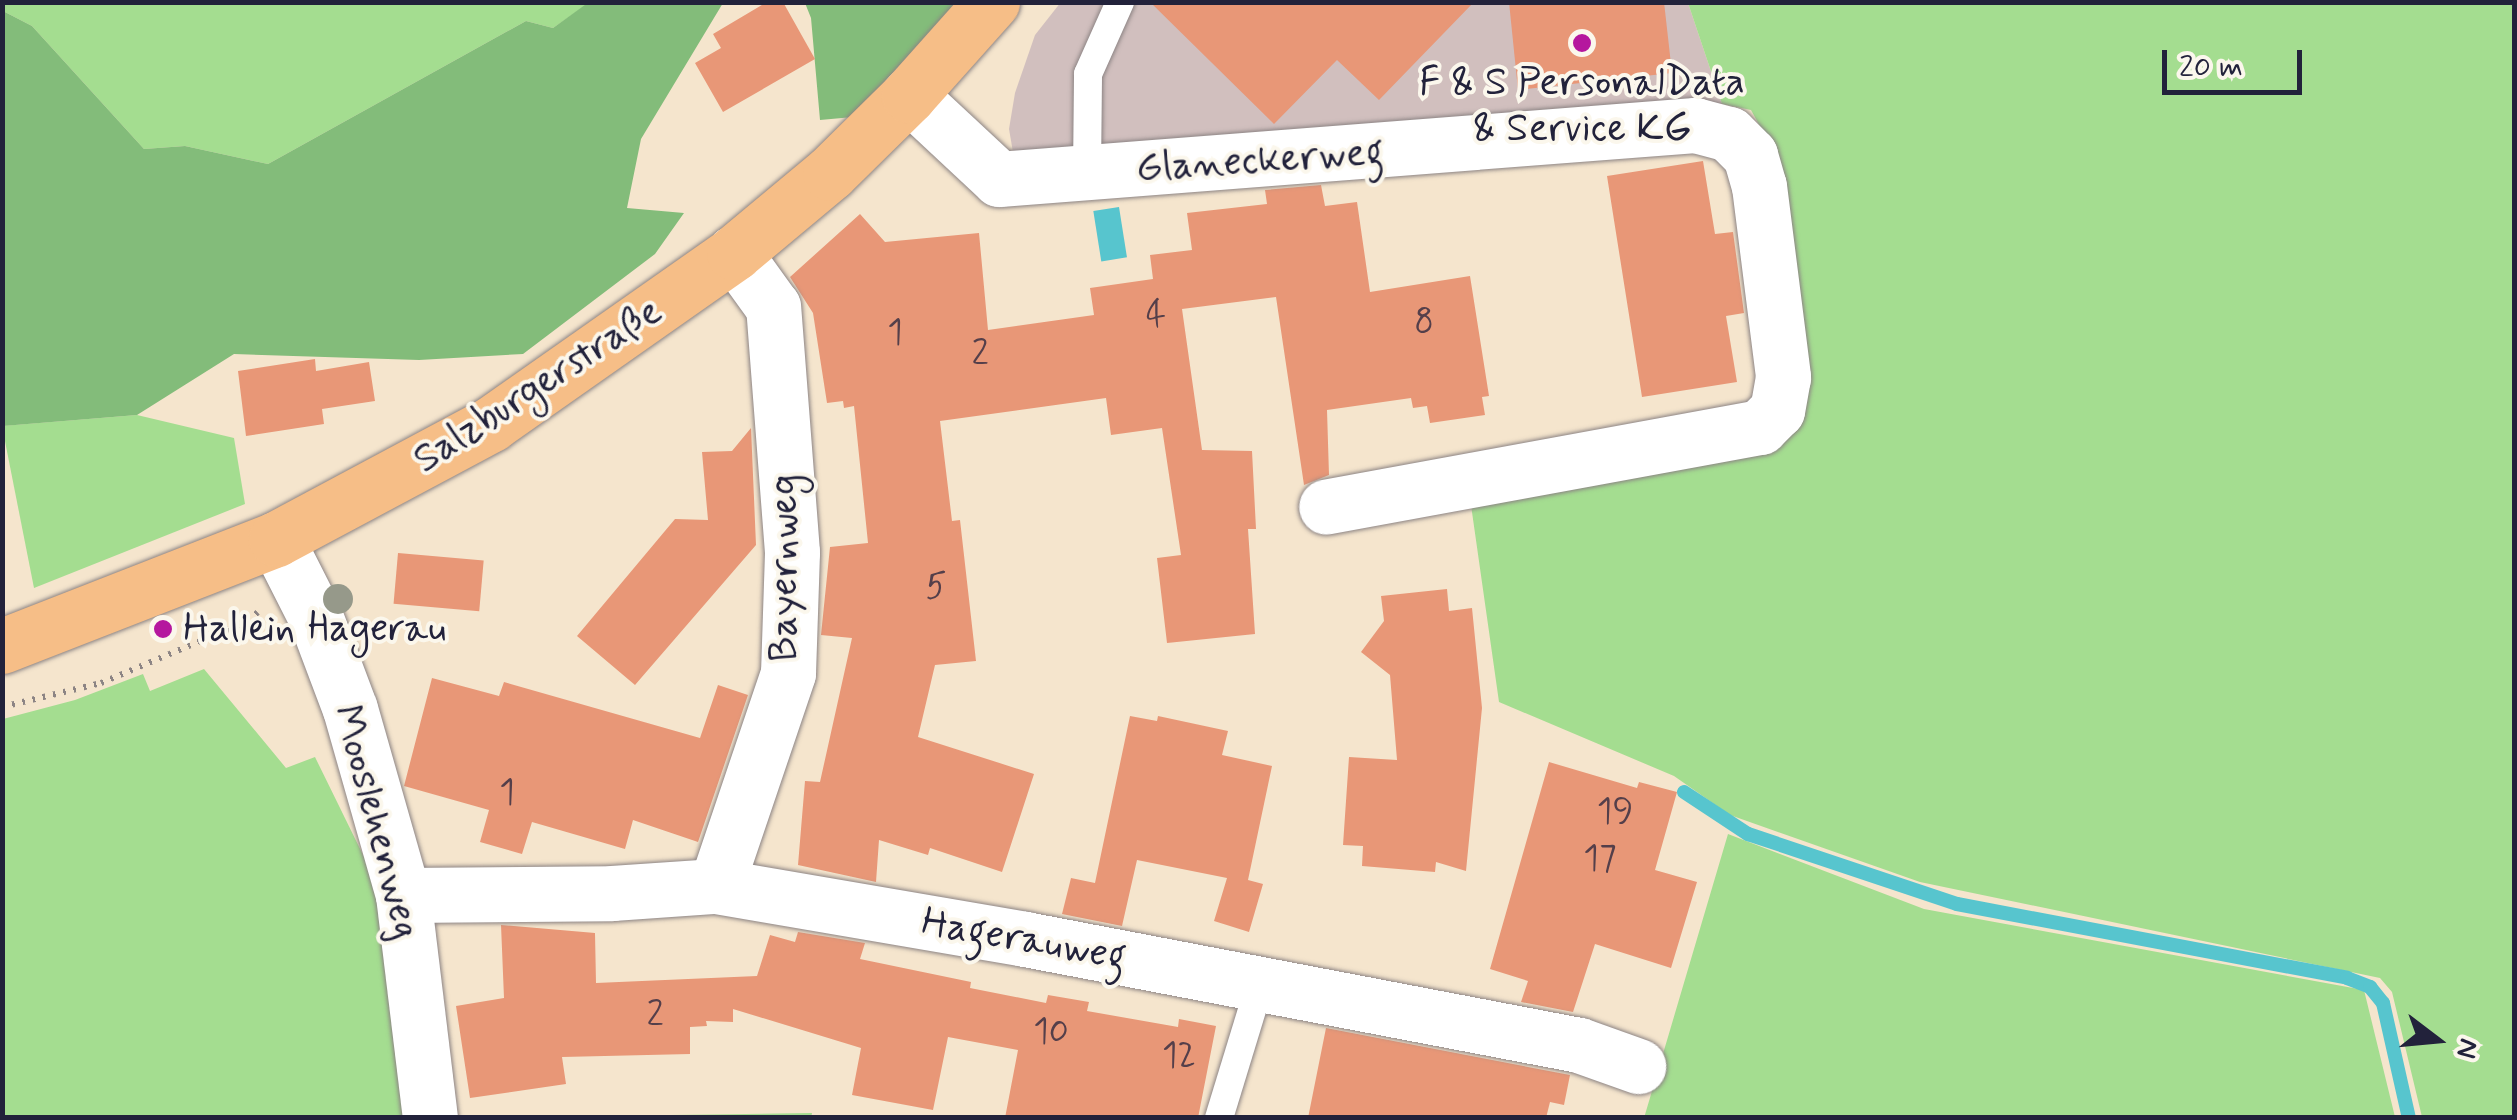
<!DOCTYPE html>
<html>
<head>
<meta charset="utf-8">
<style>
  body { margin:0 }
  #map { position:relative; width:2517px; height:1120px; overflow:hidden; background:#f5e5cd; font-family:Mynerve,sans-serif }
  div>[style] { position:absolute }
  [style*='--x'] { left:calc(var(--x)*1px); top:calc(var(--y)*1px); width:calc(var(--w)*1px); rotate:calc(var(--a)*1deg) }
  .industrial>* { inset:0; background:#d1bfbe }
  .green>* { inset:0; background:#a4dd90 }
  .forest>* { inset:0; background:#83bc7a }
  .water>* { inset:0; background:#57c5ce; transform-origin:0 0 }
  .stream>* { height:14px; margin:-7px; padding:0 7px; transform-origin:7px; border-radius:7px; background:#57c5ce }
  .building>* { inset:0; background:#e89777; transform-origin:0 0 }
  .path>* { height:6px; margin-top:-3px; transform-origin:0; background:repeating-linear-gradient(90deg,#8c8484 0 2.5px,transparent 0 10.5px) }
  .roads { filter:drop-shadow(0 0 2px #8c8484) drop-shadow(0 0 2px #8c8484) }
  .lane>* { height:28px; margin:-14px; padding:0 14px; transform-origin:14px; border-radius:14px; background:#fff }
  .street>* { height:55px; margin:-27.5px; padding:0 27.5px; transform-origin:27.5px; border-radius:27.5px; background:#fff }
  .primary>* { height:55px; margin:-27.5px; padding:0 27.5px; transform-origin:27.5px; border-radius:27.5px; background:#f6be87 }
  .trees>* { width:30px; height:30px; margin:-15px; border-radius:50%; background:#96998a }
  .dots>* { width:28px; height:28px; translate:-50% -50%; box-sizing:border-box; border:5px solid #fbf7ec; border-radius:50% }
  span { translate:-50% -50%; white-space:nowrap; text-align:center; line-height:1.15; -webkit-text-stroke:8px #fbf7ec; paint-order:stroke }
  .number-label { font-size:35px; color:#543f4a }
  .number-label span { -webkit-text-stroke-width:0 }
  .poi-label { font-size:40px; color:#22223b }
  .left { translate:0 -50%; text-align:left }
  .street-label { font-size:40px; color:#22223b }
  .frame { position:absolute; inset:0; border:5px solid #22223b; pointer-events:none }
  .north { position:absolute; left:2387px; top:990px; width:100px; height:100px; -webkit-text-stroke:8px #fbf7ec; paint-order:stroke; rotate:106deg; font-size:28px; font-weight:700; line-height:40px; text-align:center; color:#22223b }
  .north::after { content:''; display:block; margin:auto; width:35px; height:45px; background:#22223b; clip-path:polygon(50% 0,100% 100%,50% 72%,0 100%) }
  .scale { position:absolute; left:2162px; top:50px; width:140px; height:45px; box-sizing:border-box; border:5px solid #22223b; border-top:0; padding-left:12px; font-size:30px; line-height:35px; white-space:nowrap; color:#22223b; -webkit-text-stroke:8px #fbf7ec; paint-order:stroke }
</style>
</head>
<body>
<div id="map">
  <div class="industrial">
    <div style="clip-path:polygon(1061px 2px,1688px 3px,1722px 104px,1014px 158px,1009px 129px,1015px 93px,1035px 35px)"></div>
  </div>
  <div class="green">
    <div style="clip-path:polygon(2px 3px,589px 3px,553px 28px,526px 21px,268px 164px,185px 146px,144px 149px,32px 26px,3px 11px)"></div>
    <div style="clip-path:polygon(1688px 3px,2514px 3px,2514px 1117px,2422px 1117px,2392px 992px,2380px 978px,1920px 882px,1730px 815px,1674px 776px,1499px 702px,1470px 498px,1766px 451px,1797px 430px,1807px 398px,1769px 143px,1751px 110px,1722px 104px)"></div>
    <div style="clip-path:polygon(137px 415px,234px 438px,245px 504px,34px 588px,2px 426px)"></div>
    <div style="clip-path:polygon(204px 669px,286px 768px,315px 757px,367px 863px,401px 967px,419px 1117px,3px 1118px,3px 719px,75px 700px,143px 674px,150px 691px)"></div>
    <div style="clip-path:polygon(1728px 834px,1924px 909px,2364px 990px,2395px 1117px,1644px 1118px)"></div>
    <div style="clip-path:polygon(812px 1113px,811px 1118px,519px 1117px,811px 1113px)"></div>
  </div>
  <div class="forest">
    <div style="clip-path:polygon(589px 2px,723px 3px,641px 139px,627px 208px,684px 213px,655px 254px,523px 354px,419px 360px,234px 354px,137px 415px,3px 426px,3px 11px,32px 26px,144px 149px,185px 146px,268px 164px,526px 21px,553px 28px)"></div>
    <div style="clip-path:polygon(805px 3px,956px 3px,853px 117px,820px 120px,811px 18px)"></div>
  </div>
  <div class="water">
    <div style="left:1119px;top:207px;width:51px;height:26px;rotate:81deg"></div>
  </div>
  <div class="stream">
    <div style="--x:1684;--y:792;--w:77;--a:33.3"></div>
    <div style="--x:1748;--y:834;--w:220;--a:18.5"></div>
    <div style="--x:1957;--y:904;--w:397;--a:10.7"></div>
    <div style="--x:2347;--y:978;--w:25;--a:21"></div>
    <div style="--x:2370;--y:987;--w:21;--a:51"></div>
    <div style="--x:2383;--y:1003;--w:118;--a:77.3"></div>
  </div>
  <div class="building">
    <div style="clip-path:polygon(767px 2px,783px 2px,815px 59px,723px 112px,695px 63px,721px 48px,713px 34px)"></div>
    <div style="clip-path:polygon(1150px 2px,1474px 2px,1379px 100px,1337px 60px,1274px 124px)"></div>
    <div style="clip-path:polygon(1509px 2px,1664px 2px,1672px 73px,1518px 90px)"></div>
    <div style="clip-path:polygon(1703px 161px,1715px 234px,1733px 232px,1744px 313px,1726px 316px,1737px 382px,1642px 397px,1607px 176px)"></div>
    <div style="clip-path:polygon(1321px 185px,1325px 206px,1357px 202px,1370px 292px,1470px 276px,1489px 396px,1482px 397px,1485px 415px,1430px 423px,1427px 406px,1413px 408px,1411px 398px,1327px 410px,1329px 475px,1304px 485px,1276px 297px,1182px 309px,1202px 450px,1252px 451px,1256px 529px,1248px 529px,1255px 634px,1167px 643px,1157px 558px,1181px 555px,1162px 428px,1111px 435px,1106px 398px,940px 421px,952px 521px,960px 520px,976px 661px,935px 665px,918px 737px,1034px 774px,1002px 872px,930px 848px,928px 855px,879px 840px,876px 882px,798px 865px,805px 781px,820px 782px,852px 638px,821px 635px,830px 547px,868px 543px,854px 406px,844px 408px,843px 401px,827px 403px,813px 313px,790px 277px,860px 214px,885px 242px,979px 233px,988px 330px,1094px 315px,1090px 288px,1153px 279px,1150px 255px,1192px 250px,1187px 213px,1267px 204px,1265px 190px)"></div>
    <div style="clip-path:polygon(315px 359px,316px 371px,369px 362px,375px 401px,322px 409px,324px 424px,246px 436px,238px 371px)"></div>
    <div style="clip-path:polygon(751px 428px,756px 545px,635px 685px,577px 636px,675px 519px,708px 520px,702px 452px,732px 451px)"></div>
    <div style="left:398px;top:553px;width:86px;height:51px;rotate:5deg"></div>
    <div style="clip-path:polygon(1447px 589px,1449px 611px,1472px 608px,1482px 708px,1466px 871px,1436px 862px,1435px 872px,1362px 866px,1363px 846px,1343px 845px,1349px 757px,1397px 760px,1390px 675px,1361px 652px,1384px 621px,1381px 596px)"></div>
    <div style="clip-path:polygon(432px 678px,499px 696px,504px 682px,700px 738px,718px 685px,748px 695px,698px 842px,633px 820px,625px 849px,532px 822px,522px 854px,480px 842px,489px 810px,404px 786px)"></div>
    <div style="clip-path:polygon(1130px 716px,1157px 721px,1158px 716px,1228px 731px,1222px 755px,1272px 766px,1248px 880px,1263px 884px,1249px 932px,1214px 921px,1227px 878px,1137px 860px,1122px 926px,1062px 914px,1071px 878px,1095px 883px)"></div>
    <div style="clip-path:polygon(1549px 762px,1637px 788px,1639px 782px,1677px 792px,1655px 870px,1697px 882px,1671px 968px,1595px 944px,1573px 1012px,1521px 1002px,1528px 981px,1490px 969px)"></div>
    <div style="clip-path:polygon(501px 925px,595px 933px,596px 983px,757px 976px,770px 935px,795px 942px,798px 932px,865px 943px,860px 959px,971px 982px,970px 988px,1046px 1003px,1048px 995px,1089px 1002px,1087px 1011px,1178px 1027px,1179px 1019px,1216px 1026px,1198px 1118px,1005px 1118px,1018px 1050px,948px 1037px,933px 1110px,852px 1095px,861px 1048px,733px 1009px,733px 1022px,706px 1021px,707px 1026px,690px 1027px,690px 1054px,562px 1057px,566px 1084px,470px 1098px,456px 1006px,504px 998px)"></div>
    <div style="clip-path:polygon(1326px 1028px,1570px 1075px,1564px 1105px,1550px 1102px,1546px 1118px,1308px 1118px)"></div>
  </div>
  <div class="path">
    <div style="--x:2;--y:707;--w:102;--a:-13.6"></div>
    <div style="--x:101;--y:683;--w:160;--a:-22.9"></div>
    <div style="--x:248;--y:621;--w:13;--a:-42"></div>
  </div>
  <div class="roads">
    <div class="lane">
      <div style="--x:1087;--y:173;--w:99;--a:-89.4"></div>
      <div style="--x:1088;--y:74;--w:79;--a:-66"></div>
      <div style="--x:1219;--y:1118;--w:140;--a:-73"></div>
    </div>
    <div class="street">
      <div style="--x:909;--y:95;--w:123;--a:43"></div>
      <div style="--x:999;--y:179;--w:698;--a:-4.44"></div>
      <div style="--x:1695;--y:125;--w:35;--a:15"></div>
      <div style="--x:1729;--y:134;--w:30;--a:45"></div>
      <div style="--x:1750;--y:155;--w:32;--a:74"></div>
      <div style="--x:1759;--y:186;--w:193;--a:82.8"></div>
      <div style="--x:1783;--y:377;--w:34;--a:100"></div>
      <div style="--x:1777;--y:410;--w:24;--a:135"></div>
      <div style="--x:1760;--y:427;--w:441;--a:169.6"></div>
      <div style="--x:276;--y:539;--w:86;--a:63.1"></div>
      <div style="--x:315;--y:616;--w:99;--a:69.4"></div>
      <div style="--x:350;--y:709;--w:193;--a:74.1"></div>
      <div style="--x:403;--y:895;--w:225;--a:83.1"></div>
      <div style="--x:716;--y:886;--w:225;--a:-71.3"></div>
      <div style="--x:788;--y:673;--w:121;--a:-88.1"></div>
      <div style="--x:792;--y:552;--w:246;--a:-94.4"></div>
      <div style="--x:773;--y:307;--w:67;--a:-125.8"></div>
      <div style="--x:403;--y:895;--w:209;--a:-0.5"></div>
      <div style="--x:612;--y:893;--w:104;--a:-3.9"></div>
      <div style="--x:716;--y:886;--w:314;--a:9.7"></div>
      <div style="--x:1025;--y:939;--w:564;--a:10.83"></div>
      <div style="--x:1579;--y:1045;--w:63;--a:19.6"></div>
    </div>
    <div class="primary">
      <div style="--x:2;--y:646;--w:294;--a:-21.3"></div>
      <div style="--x:276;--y:539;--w:244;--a:-28.1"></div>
      <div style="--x:491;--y:424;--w:297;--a:-35.1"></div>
      <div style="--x:734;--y:253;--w:125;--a:-39.8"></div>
      <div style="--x:830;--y:173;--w:111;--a:-44.6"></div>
      <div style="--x:909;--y:95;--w:125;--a:-48.3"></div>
    </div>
  </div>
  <div class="trees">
    <div style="left:338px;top:599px"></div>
  </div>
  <div class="dots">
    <div style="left:1582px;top:43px;background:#b5179e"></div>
    <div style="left:163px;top:629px;background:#b5179e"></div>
  </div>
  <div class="number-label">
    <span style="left:1156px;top:315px">4</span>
    <span style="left:1424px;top:322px">8</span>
    <span style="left:895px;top:333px">1</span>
    <span style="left:980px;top:354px">2</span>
    <span style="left:936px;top:587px">5</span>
    <span style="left:507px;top:793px">1</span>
    <span style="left:1615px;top:812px">19</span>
    <span style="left:1600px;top:859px">17</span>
    <span style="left:655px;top:1015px">2</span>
    <span style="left:1051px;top:1032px">10</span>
    <span style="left:1179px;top:1056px">12</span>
  </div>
  <div class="poi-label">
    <span style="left:1582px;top:106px">F &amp; S PersonalData<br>&amp; Service KG</span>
    <span class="left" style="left:183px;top:629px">Hallein Hagerau</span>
  </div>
  <div class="street-label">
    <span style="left:1260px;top:161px;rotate:-4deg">Glaneckerweg</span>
    <span style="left:538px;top:386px;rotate:-33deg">Salzburgerstraße</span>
    <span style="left:785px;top:568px;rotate:-90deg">Bayernweg</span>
    <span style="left:376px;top:822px;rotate:75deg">Mooslehenweg</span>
    <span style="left:1024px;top:940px;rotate:10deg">Hagerauweg</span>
  </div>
  <div class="frame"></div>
  <div class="north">N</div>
  <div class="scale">20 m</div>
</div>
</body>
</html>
